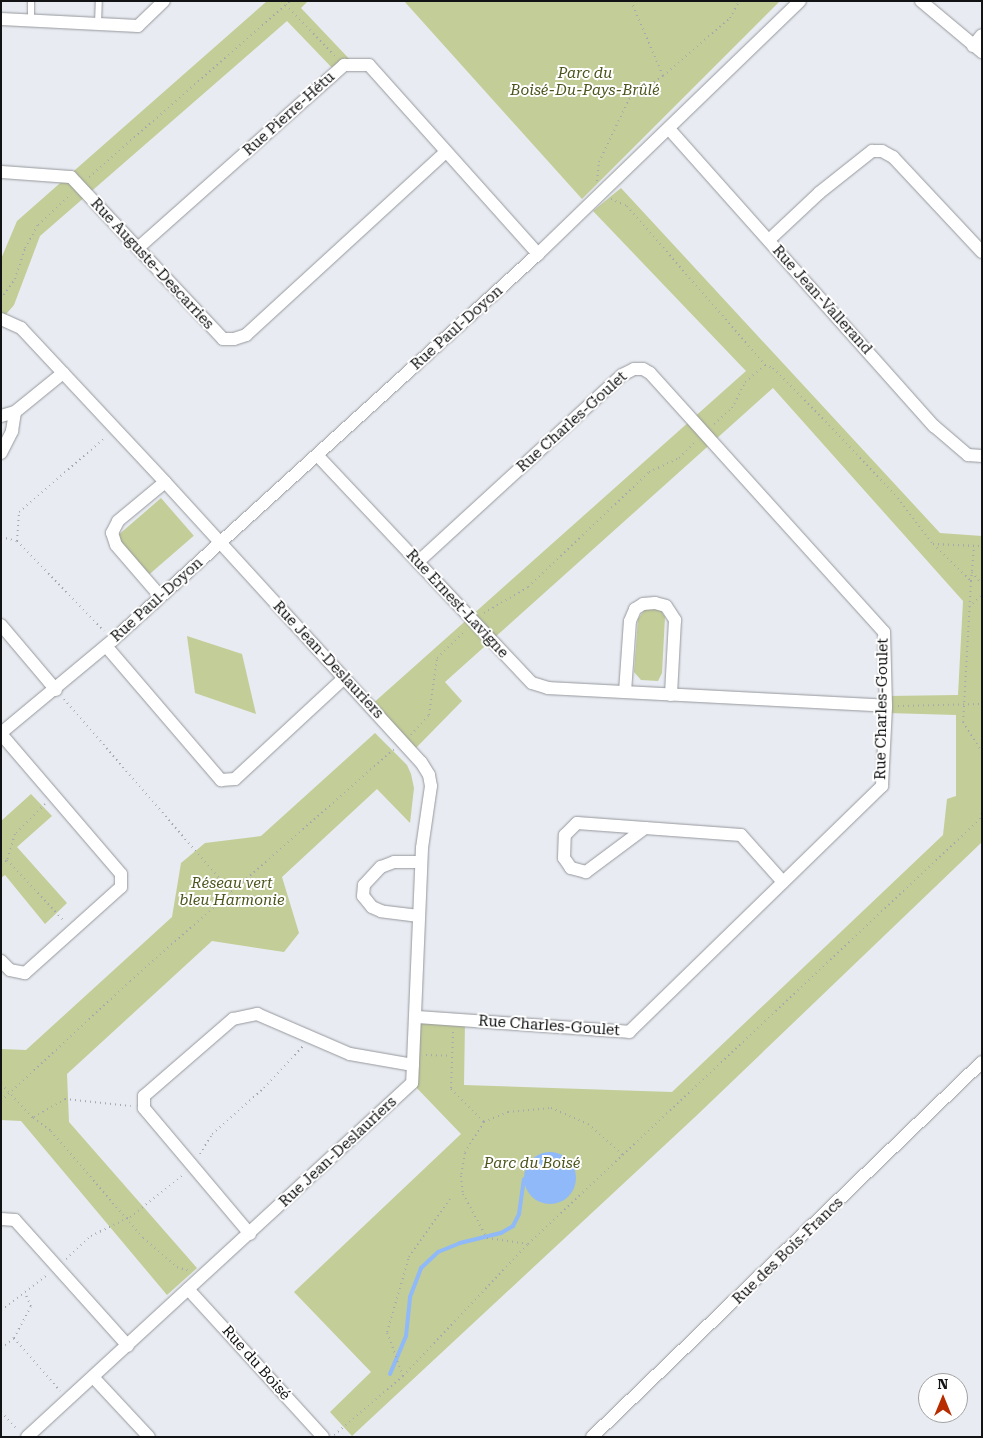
<!DOCTYPE html>
<html>
<head>
<meta charset="utf-8">
<style>
  body { margin:0 }
  #map { position:relative; width:983px; height:1438px; overflow:hidden; background:#e8ebf1; font-family:"Roboto Serif",serif }
  div>[style] { position:absolute }
  [style*='--x'] { left:calc(var(--x)*1px); top:calc(var(--y)*1px); width:calc(var(--w)*1px); rotate:calc(var(--a)*1deg) }
  .green>* { inset:0; background:#c3cd98; transform-origin:0 0 }
  .water>* { inset:0; background:#8fb9f8 }
  .round { border-radius:50% }
  .stream>* { height:4px; margin:-2px; padding:0 2px; transform-origin:2px; border-radius:2px; background:#8fb9f8 }
  .path>* { height:2px; margin-top:-1px; transform-origin:0; background:repeating-linear-gradient(90deg,#a6a8ad 0 1px,transparent 0 5px) }
  .roads { filter:drop-shadow(0 0 1px #95989d) drop-shadow(0 0 1px #95989d) }
  .lane>* { height:6px; margin:-3px; padding:0 3px; transform-origin:3px; border-radius:3px; background:#fff }
  .street>* { height:12px; margin:-6px; padding:0 6px; transform-origin:6px; border-radius:6px; background:#fff }
  span { translate:-50% -50%; white-space:nowrap; text-align:center; line-height:1.15; -webkit-text-stroke:4px #fff; paint-order:stroke }
  .park-label { font-size:15px; color:#4d551d; font-style:italic }
  .street-label { font-size:15px; color:#121314 }
  .frame { position:absolute; inset:0; border:2px solid #121314; pointer-events:none }
  .north { position:absolute; left:918px; top:1373px; width:50px; height:50px; box-sizing:border-box; background:#fff; border:1px solid #a0a1a1; border-radius:50%; rotate:0deg; font-size:14px; font-weight:700; line-height:20px; text-align:center; color:#121314 }
  .north::after { content:''; display:block; margin:auto; width:18px; height:22px; background:#b72d00; clip-path:polygon(50% 0,100% 100%,50% 72%,0 100%) }
</style>
</head>
<body>
<div id="map">
  <div class="green">
    <div style="clip-path:polygon(267px 1px,308px 1px,301px 8px,355px 65px,336px 72px,287px 21px,40px 236px,14px 305px,1px 320px,1px 259px,17px 221px)"></div>
    <div style="clip-path:polygon(404px 1px,780px 1px,582px 199px)"></div>
    <div style="clip-path:polygon(621px 188px,940px 533px,982px 536px,982px 842px,695px 1117px,352px 1436px,330px 1412px,371px 1372px,294px 1292px,461px 1134px,412px 1083px,416px 1017px,465px 1021px,464px 1085px,672px 1092px,943px 835px,947px 799px,956px 796px,956px 715px,888px 713px,888px 696px,958px 695px,963px 601px,773px 388px,445px 682px,462px 701px,412px 752px,370px 706px,746px 371px,593px 211px)"></div>
    <div style="left:161px;top:498px;width:50px;height:60px;rotate:49deg"></div>
    <div style="clip-path:polygon(645px 609px,660px 609px,665px 617px,662px 673px,658px 681px,641px 680px,634px 672px,638px 619px)"></div>
    <div style="clip-path:polygon(187px 636px,242px 654px,256px 714px,195px 693px)"></div>
    <div style="clip-path:polygon(375px 733px,407px 765px,411px 774px,414px 788px,410px 823px,377px 789px,282px 877px,299px 933px,284px 952px,212px 941px,67px 1074px,69px 1122px,197px 1268px,167px 1295px,21px 1121px,1px 1120px,1px 1049px,26px 1050px,172px 917px,181px 863px,205px 843px,261px 836px)"></div>
    <div style="clip-path:polygon(31px 794px,52px 816px,17px 847px,67px 903px,45px 924px,5px 875px,1px 878px,1px 821px)"></div>
  </div>
  <div class="water">
    <div class="round" style="left:524px;top:1152px;width:52px;height:52px"></div>
  </div>
  <div class="stream">
    <div style="--x:390;--y:1374;--w:41;--a:-67.2"></div>
    <div style="--x:406;--y:1336;--w:39;--a:-84"></div>
    <div style="--x:410;--y:1297;--w:31;--a:-69"></div>
    <div style="--x:421;--y:1268;--w:23;--a:-43"></div>
    <div style="--x:438;--y:1252;--w:24;--a:-22"></div>
    <div style="--x:460;--y:1243;--w:42;--a:-13.7"></div>
    <div style="--x:501;--y:1233;--w:14;--a:-30"></div>
    <div style="--x:513;--y:1226;--w:13;--a:-63"></div>
    <div style="--x:519;--y:1214;--w:35;--a:-82"></div>
  </div>
  <div class="path">
    <div style="--x:282;--y:1;--w:76;--a:46.1"></div>
    <div style="--x:631;--y:1;--w:82;--a:66.9"></div>
    <div style="--x:663;--y:76;--w:89;--a:-40.9"></div>
    <div style="--x:730;--y:18;--w:19;--a:-62"></div>
    <div style="--x:89;--y:177;--w:267;--a:-41.2"></div>
    <div style="--x:597;--y:181;--w:19;--a:-84"></div>
    <div style="--x:599;--y:162;--w:70;--a:-64.5"></div>
    <div style="--x:629;--y:99;--w:41;--a:-34.1"></div>
    <div style="--x:611;--y:199;--w:17;--a:24"></div>
    <div style="--x:627;--y:206;--w:211;--a:49"></div>
    <div style="--x:765;--y:365;--w:9;--a:21"></div>
    <div style="--x:773;--y:368;--w:80;--a:45.5"></div>
    <div style="--x:829;--y:425;--w:100;--a:46.6"></div>
    <div style="--x:898;--y:498;--w:58;--a:52.7"></div>
    <div style="--x:933;--y:544;--w:53;--a:44.2"></div>
    <div style="--x:971;--y:581;--w:141;--a:93.2"></div>
    <div style="--x:963;--y:722;--w:36;--a:58"></div>
    <div style="--x:1;--y:299;--w:24;--a:-55"></div>
    <div style="--x:15;--y:279;--w:33;--a:-72"></div>
    <div style="--x:25;--y:248;--w:26;--a:-61"></div>
    <div style="--x:38;--y:225;--w:45;--a:-43.2"></div>
    <div style="--x:714;--y:424;--w:24;--a:-42"></div>
    <div style="--x:732;--y:408;--w:29;--a:-63"></div>
    <div style="--x:745;--y:382;--w:26;--a:-40"></div>
    <div style="--x:1;--y:537;--w:16;--a:14"></div>
    <div style="--x:17;--y:541;--w:125;--a:46"></div>
    <div style="--x:17;--y:541;--w:29;--a:-86"></div>
    <div style="--x:19;--y:512;--w:115;--a:-40.8"></div>
    <div style="--x:972;--y:572;--w:16;--a:50"></div>
    <div style="--x:971;--y:581;--w:35;--a:-85"></div>
    <div style="--x:974;--y:546;--w:41;--a:-177.2"></div>
    <div style="--x:933;--y:544;--w:49;--a:2.3"></div>
    <div style="--x:969;--y:607;--w:18;--a:-43"></div>
    <div style="--x:484;--y:613;--w:51;--a:-30.6"></div>
    <div style="--x:528;--y:587;--w:167;--a:-43.5"></div>
    <div style="--x:649;--y:472;--w:33;--a:-25"></div>
    <div style="--x:679;--y:458;--w:24;--a:-45"></div>
    <div style="--x:64;--y:699;--w:255;--a:49.1"></div>
    <div style="--x:898;--y:706;--w:84;--a:-1.4"></div>
    <div style="--x:411;--y:735;--w:27;--a:-48"></div>
    <div style="--x:429;--y:715;--w:58;--a:-82"></div>
    <div style="--x:437;--y:658;--w:40;--a:-44"></div>
    <div style="--x:45;--y:804;--w:42;--a:135"></div>
    <div style="--x:15;--y:834;--w:27;--a:107"></div>
    <div style="--x:7;--y:860;--w:83;--a:46.9"></div>
    <div style="--x:1;--y:864;--w:7;--a:-34"></div>
    <div style="--x:453;--y:1032;--w:57;--a:92"></div>
    <div style="--x:451;--y:1089;--w:47;--a:45"></div>
    <div style="--x:484;--y:1122;--w:36;--a:122"></div>
    <div style="--x:465;--y:1153;--w:23;--a:100"></div>
    <div style="--x:461;--y:1176;--w:18;--a:84"></div>
    <div style="--x:463;--y:1194;--w:50;--a:61.4"></div>
    <div style="--x:487;--y:1238;--w:41;--a:8.3"></div>
    <div style="--x:528;--y:1244;--w:620;--a:-43.24"></div>
    <div style="--x:980;--y:819;--w:7;--a:-74"></div>
    <div style="--x:426;--y:1055;--w:25;--a:2"></div>
    <div style="--x:1;--y:1084;--w:47;--a:46.7"></div>
    <div style="--x:33;--y:1118;--w:22;--a:36"></div>
    <div style="--x:51;--y:1131;--w:141;--a:49.3"></div>
    <div style="--x:143;--y:1238;--w:45;--a:40.5"></div>
    <div style="--x:177;--y:1267;--w:14;--a:17"></div>
    <div style="--x:1;--y:1101;--w:176;--a:-42.9"></div>
    <div style="--x:130;--y:981;--w:351;--a:-41.3"></div>
    <div style="--x:34;--y:1117;--w:36;--a:-30"></div>
    <div style="--x:65;--y:1099;--w:66;--a:6.1"></div>
    <div style="--x:484;--y:1122;--w:26;--a:-23"></div>
    <div style="--x:508;--y:1112;--w:43;--a:-5.3"></div>
    <div style="--x:551;--y:1108;--w:40;--a:23.4"></div>
    <div style="--x:588;--y:1124;--w:48;--a:41.6"></div>
    <div style="--x:200;--y:1154;--w:23;--a:-59"></div>
    <div style="--x:212;--y:1134;--w:69;--a:-41.5"></div>
    <div style="--x:264;--y:1088;--w:57;--a:-47.1"></div>
    <div style="--x:66;--y:1259;--w:34;--a:-43"></div>
    <div style="--x:91;--y:1236;--w:43;--a:-26"></div>
    <div style="--x:130;--y:1217;--w:68;--a:-38.4"></div>
    <div style="--x:1;--y:1310;--w:58;--a:-37.3"></div>
    <div style="--x:14;--y:1338;--w:70;--a:49"></div>
    <div style="--x:1;--y:1348;--w:16;--a:-38"></div>
    <div style="--x:14;--y:1338;--w:36;--a:-62"></div>
    <div style="--x:31;--y:1306;--w:14;--a:-115"></div>
    <div style="--x:403;--y:1376;--w:182;--a:-46.6"></div>
    <div style="--x:1;--y:1412;--w:25;--a:47"></div>
    <div style="--x:334;--y:1435;--w:91;--a:-40.5"></div>
    <div style="--x:403;--y:1376;--w:47;--a:-110"></div>
    <div style="--x:387;--y:1332;--w:78;--a:-73.7"></div>
    <div style="--x:409;--y:1257;--w:73;--a:-55"></div>
  </div>
  <div class="roads">
    <div class="lane">
      <div style="--x:31;--y:21;--w:20;--a:-90"></div>
      <div style="--x:98;--y:24;--w:23;--a:-88"></div>
    </div>
    <div class="street">
      <div style="--x:921;--y:1;--w:80;--a:39.9"></div>
      <div style="--x:1;--y:19;--w:137;--a:2.9"></div>
      <div style="--x:138;--y:26;--w:36;--a:-44"></div>
      <div style="--x:973;--y:46;--w:14;--a:-51"></div>
      <div style="--x:670;--y:130;--w:397;--a:48.3"></div>
      <div style="--x:934;--y:426;--w:45;--a:40.5"></div>
      <div style="--x:968;--y:455;--w:14;--a:4"></div>
      <div style="--x:1;--y:172;--w:70;--a:4.1"></div>
      <div style="--x:71;--y:177;--w:222;--a:46.8"></div>
      <div style="--x:223;--y:339;--w:11;--a:0"></div>
      <div style="--x:234;--y:339;--w:13;--a:-18"></div>
      <div style="--x:246;--y:335;--w:271;--a:-42.5"></div>
      <div style="--x:769;--y:240;--w:69;--a:-43.2"></div>
      <div style="--x:819;--y:193;--w:68;--a:-38.4"></div>
      <div style="--x:872;--y:151;--w:10;--a:0"></div>
      <div style="--x:882;--y:151;--w:13;--a:29"></div>
      <div style="--x:893;--y:157;--w:130;--a:46.9"></div>
      <div style="--x:138;--y:248;--w:276;--a:-41.6"></div>
      <div style="--x:344;--y:65;--w:25;--a:0"></div>
      <div style="--x:369;--y:65;--w:254;--a:48.2"></div>
      <div style="--x:1;--y:319;--w:22;--a:24"></div>
      <div style="--x:21;--y:328;--w:211;--a:46.9"></div>
      <div style="--x:165;--y:482;--w:379;--a:47.6"></div>
      <div style="--x:421;--y:762;--w:15;--a:58"></div>
      <div style="--x:429;--y:775;--w:11;--a:80"></div>
      <div style="--x:431;--y:786;--w:63;--a:98.3"></div>
      <div style="--x:422;--y:848;--w:235;--a:92.4"></div>
      <div style="--x:412;--y:1083;--w:523;--a:137.4"></div>
      <div style="--x:1;--y:416;--w:15;--a:-16"></div>
      <div style="--x:15;--y:412;--w:62;--a:-39.1"></div>
      <div style="--x:1;--y:453;--w:25;--a:-63"></div>
      <div style="--x:12;--y:431;--w:19;--a:-81"></div>
      <div style="--x:317;--y:455;--w:313;--a:46.7"></div>
      <div style="--x:532;--y:683;--w:17;--a:17"></div>
      <div style="--x:548;--y:688;--w:338;--a:3"></div>
      <div style="--x:160;--y:596;--w:67;--a:-130.8"></div>
      <div style="--x:116;--y:545;--w:13;--a:-108"></div>
      <div style="--x:112;--y:533;--w:13;--a:-63"></div>
      <div style="--x:118;--y:521;--w:61;--a:-39.7"></div>
      <div style="--x:1;--y:625;--w:85;--a:49.8"></div>
      <div style="--x:106;--y:646;--w:177;--a:49.4"></div>
      <div style="--x:221;--y:780;--w:14;--a:-4"></div>
      <div style="--x:235;--y:779;--w:149;--a:-42.8"></div>
      <div style="--x:625;--y:692;--w:71;--a:-86"></div>
      <div style="--x:630;--y:621;--w:13;--a:-67"></div>
      <div style="--x:635;--y:609;--w:9;--a:-32"></div>
      <div style="--x:643;--y:604;--w:12;--a:-5"></div>
      <div style="--x:655;--y:603;--w:11;--a:15"></div>
      <div style="--x:666;--y:606;--w:17;--a:57"></div>
      <div style="--x:675;--y:620;--w:75;--a:93.1"></div>
      <div style="--x:1;--y:733;--w:146;--a:-39.7"></div>
      <div style="--x:113;--y:640;--w:574;--a:-42.25"></div>
      <div style="--x:538;--y:254;--w:364;--a:-44"></div>
      <div style="--x:1;--y:734;--w:184;--a:49.4"></div>
      <div style="--x:121;--y:874;--w:13;--a:90"></div>
      <div style="--x:121;--y:887;--w:129;--a:138.1"></div>
      <div style="--x:25;--y:973;--w:15;--a:-169"></div>
      <div style="--x:10;--y:970;--w:13;--a:-135"></div>
      <div style="--x:645;--y:828;--w:74;--a:143.3"></div>
      <div style="--x:586;--y:872;--w:16;--a:-165"></div>
      <div style="--x:571;--y:868;--w:12;--a:-125"></div>
      <div style="--x:564;--y:858;--w:23;--a:-88"></div>
      <div style="--x:565;--y:835;--w:17;--a:-45"></div>
      <div style="--x:577;--y:823;--w:68;--a:4.2"></div>
      <div style="--x:645;--y:828;--w:96;--a:4.2"></div>
      <div style="--x:741;--y:835;--w:63;--a:48.2"></div>
      <div style="--x:419;--y:916;--w:38;--a:-173"></div>
      <div style="--x:381;--y:911;--w:10;--a:-156"></div>
      <div style="--x:372;--y:907;--w:14;--a:-129"></div>
      <div style="--x:363;--y:896;--w:11;--a:-85"></div>
      <div style="--x:364;--y:885;--w:25;--a:-47"></div>
      <div style="--x:381;--y:867;--w:14;--a:-21"></div>
      <div style="--x:394;--y:862;--w:27;--a:0"></div>
      <div style="--x:416;--y:1017;--w:214;--a:4"></div>
      <div style="--x:629;--y:1032;--w:353;--a:-44.2"></div>
      <div style="--x:882;--y:786;--w:80;--a:-87.1"></div>
      <div style="--x:886;--y:706;--w:74;--a:-91.5"></div>
      <div style="--x:884;--y:632;--w:349;--a:-132.1"></div>
      <div style="--x:650;--y:373;--w:8;--a:-150"></div>
      <div style="--x:643;--y:369;--w:9;--a:180"></div>
      <div style="--x:634;--y:369;--w:13;--a:153"></div>
      <div style="--x:622;--y:375;--w:277;--a:137.5"></div>
      <div style="--x:1;--y:1219;--w:14;--a:4"></div>
      <div style="--x:15;--y:1220;--w:169;--a:48.1"></div>
      <div style="--x:250;--y:1234;--w:165;--a:-130.1"></div>
      <div style="--x:144;--y:1108;--w:12;--a:-90"></div>
      <div style="--x:144;--y:1096;--w:118;--a:-40.9"></div>
      <div style="--x:233;--y:1019;--w:25;--a:-12"></div>
      <div style="--x:257;--y:1014;--w:101;--a:23.3"></div>
      <div style="--x:350;--y:1054;--w:64;--a:9.9"></div>
      <div style="--x:188;--y:1289;--w:200;--a:47.6"></div>
      <div style="--x:93;--y:1377;--w:82;--a:47"></div>
      <div style="--x:592;--y:1437;--w:541;--a:-43.88"></div>
    </div>
  </div>
  <div class="park-label">
    <span style="left:585px;top:82px">Parc du<br>Boisé-Du-Pays-Brûlé</span>
    <span style="left:232px;top:892px">Réseau vert<br>bleu Harmonie</span>
    <span style="left:532px;top:1164px">Parc du Boisé</span>
  </div>
  <div class="street-label">
    <span style="left:289px;top:114px;rotate:-42deg">Rue Pierre-Hétu</span>
    <span style="left:152px;top:264px;rotate:47deg">Rue Auguste-Descarries</span>
    <span style="left:822px;top:300px;rotate:48deg">Rue Jean-Vallerand</span>
    <span style="left:457px;top:328px;rotate:-42deg">Rue Paul-Doyon</span>
    <span style="left:572px;top:422px;rotate:-42deg">Rue Charles-Goulet</span>
    <span style="left:157px;top:600px;rotate:-42deg">Rue Paul-Doyon</span>
    <span style="left:457px;top:604px;rotate:47deg">Rue Ernest-Lavigne</span>
    <span style="left:328px;top:660px;rotate:47deg">Rue Jean-Deslauriers</span>
    <span style="left:882px;top:709px;rotate:-89deg">Rue Charles-Goulet</span>
    <span style="left:549px;top:1026px;rotate:4deg">Rue Charles-Goulet</span>
    <span style="left:338px;top:1152px;rotate:-43deg">Rue Jean-Deslauriers</span>
    <span style="left:788px;top:1251px;rotate:-44deg">Rue des Bois-Francs</span>
    <span style="left:256px;top:1363px;rotate:48deg">Rue du Boisé</span>
  </div>
  <div class="frame"></div>
  <div class="north">N</div>
</div>
</body>
</html>
